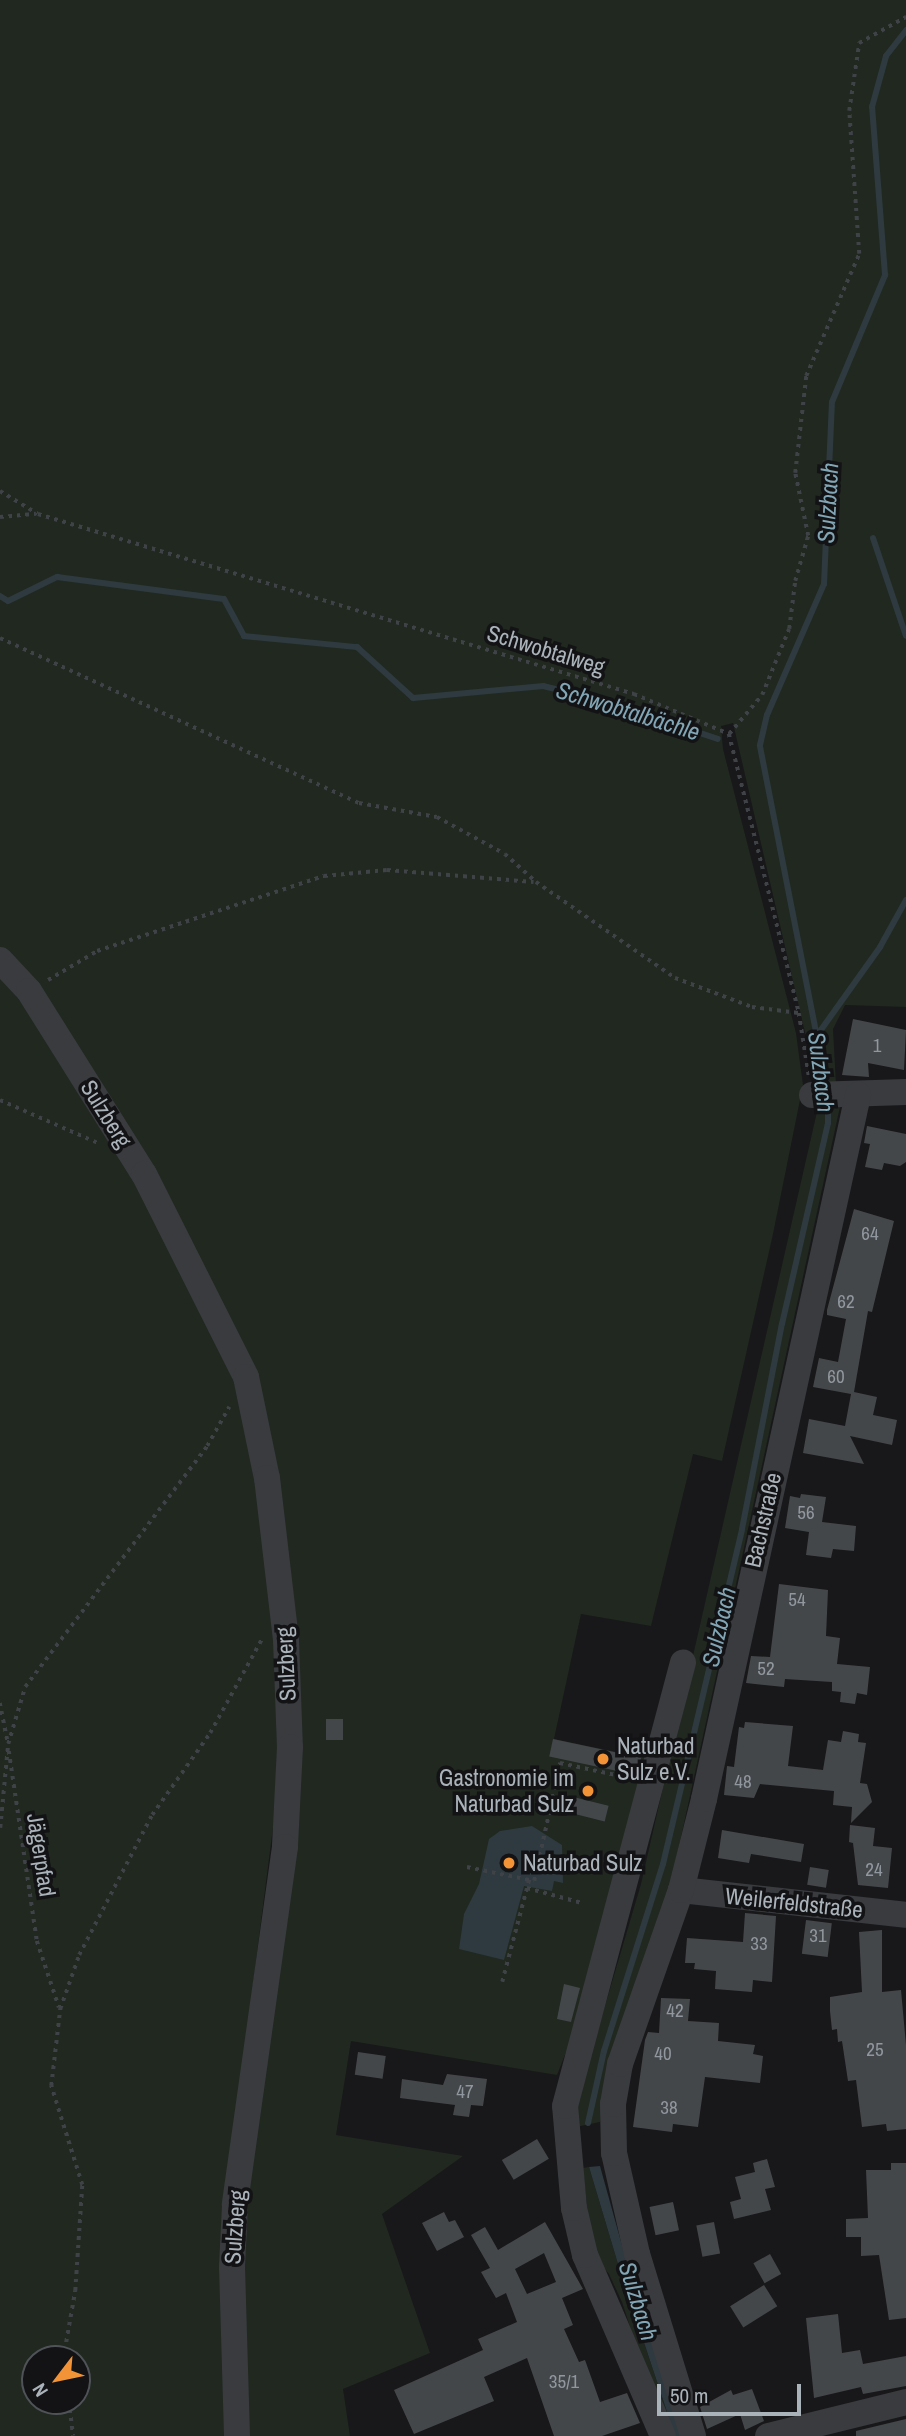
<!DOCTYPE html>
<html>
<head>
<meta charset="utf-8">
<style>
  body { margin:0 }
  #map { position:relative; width:906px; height:2436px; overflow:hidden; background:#18181a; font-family:"Archivo Narrow",sans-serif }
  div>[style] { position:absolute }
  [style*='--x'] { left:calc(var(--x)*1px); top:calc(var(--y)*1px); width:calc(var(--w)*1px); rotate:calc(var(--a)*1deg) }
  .green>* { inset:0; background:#202820 }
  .water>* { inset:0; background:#2e3a3f }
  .stream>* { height:6px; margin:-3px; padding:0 3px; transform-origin:3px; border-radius:3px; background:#2e3a3f }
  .building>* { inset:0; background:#44474a; transform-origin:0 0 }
  .path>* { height:3.5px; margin-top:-1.75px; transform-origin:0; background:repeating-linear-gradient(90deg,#3f4246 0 3.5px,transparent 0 8.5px) }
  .minor>* { height:26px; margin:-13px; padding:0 13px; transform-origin:13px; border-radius:13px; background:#393b3f }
  .dots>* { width:19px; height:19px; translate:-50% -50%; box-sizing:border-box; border:4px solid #131315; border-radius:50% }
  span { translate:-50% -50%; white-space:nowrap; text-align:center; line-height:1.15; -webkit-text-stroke:7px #131315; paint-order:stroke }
  .number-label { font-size:19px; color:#90979e }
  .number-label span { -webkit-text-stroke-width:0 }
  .street-label { font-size:23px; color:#aab2ba }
  .poi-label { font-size:23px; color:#aab2ba }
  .left { translate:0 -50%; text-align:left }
  .right { translate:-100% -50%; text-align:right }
  .water-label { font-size:24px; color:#82a6b5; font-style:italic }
  .north { position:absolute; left:21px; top:2345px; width:70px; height:70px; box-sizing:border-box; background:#131315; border:2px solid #4f5357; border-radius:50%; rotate:238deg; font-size:19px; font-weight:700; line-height:28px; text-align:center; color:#aab2ba }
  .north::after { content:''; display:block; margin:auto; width:24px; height:32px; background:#f39337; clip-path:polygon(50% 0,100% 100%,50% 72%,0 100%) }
  .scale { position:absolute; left:657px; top:2384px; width:144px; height:32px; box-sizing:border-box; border:4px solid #aab2ba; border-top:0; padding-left:9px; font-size:21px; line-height:24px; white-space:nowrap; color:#aab2ba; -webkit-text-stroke:5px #131315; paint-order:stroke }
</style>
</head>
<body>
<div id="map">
  <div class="green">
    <div style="clip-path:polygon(0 0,906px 0,906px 1007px,845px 1005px,833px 1029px,836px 1084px,817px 1084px,733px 723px,721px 726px,723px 749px,796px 1033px,803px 1085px,773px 1234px,722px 1461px,693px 1454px,651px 1626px,581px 1614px,554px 1739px,645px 1758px,572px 2037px,557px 2075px,351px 2041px,336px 2135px,463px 2156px,382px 2214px,430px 2353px,343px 2389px,350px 2436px,245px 2436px,238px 2254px,297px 1722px,227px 1313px,0 952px)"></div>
    <div style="clip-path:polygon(evenodd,0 974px,43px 1032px,185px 1263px,212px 1320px,242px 1406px,257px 1478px,274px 1617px,278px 1788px,251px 2000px,229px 2436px,0 2436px,0 974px,35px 2359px,77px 2359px,77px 2401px,35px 2401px,35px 2359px)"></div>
    <div style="clip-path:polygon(841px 1102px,671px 1883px,609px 2065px,600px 2122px,576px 2127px,576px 2104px,641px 1884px,819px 1103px)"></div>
    <div style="clip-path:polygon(589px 2167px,618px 2264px,675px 2436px,646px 2376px,622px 2302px,609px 2274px,592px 2254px,583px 2168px)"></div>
  </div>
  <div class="water">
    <div style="clip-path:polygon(532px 1826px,562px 1845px,563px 1883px,554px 1881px,552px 1891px,524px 1886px,504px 1960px,459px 1949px,464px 1914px,479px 1884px,489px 1839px,500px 1831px)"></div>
    <div style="clip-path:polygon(600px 2166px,628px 2267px,683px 2436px,675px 2436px,618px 2264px,589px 2167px)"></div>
  </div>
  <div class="stream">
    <div style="--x:873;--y:538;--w:103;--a:71.4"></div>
    <div style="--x:0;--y:596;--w:9;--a:32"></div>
    <div style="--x:8;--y:601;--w:55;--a:-26.1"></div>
    <div style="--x:57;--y:577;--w:168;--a:7.5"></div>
    <div style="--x:224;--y:599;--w:42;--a:61.6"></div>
    <div style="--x:244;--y:636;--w:114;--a:5.6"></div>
    <div style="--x:357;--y:647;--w:76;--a:42.3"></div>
    <div style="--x:413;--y:698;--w:131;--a:-5.3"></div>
    <div style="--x:543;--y:686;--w:60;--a:13.6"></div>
    <div style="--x:601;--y:700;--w:123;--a:18.4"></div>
    <div style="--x:818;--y:1034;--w:107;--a:-54.5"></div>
    <div style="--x:880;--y:947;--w:54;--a:-61"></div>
    <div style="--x:827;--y:1088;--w:349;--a:-101.1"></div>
    <div style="--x:760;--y:745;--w:31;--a:-77"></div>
    <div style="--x:767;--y:715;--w:143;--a:-66.5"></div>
    <div style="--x:824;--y:584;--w:182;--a:-87.5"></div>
    <div style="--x:832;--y:402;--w:138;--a:-67.3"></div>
    <div style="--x:885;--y:275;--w:169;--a:-94.4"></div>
    <div style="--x:872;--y:107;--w:53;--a:-74.6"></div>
    <div style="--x:886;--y:56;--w:33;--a:-52"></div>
    <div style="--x:588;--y:2123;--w:74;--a:-77.5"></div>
    <div style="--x:604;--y:2051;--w:196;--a:-72.5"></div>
    <div style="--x:663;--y:1864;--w:344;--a:-76.7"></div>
    <div style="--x:742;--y:1529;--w:209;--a:-79"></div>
    <div style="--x:782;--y:1324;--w:206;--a:-77.1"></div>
    <div style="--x:828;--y:1123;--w:21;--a:-90"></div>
  </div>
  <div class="building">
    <div style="clip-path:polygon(853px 1019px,906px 1030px,904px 1070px,868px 1063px,869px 1077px,842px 1075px)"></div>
    <div style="clip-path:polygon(867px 1126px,906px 1134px,906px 1162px,900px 1166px,884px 1163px,882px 1170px,865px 1167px,870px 1144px,864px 1143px)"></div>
    <div style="clip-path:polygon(854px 1209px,894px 1221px,872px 1312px,868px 1311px,854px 1392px,877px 1397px,873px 1415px,897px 1420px,892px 1445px,850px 1436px,864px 1464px,803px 1453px,809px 1419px,845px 1426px,851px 1394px,813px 1387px,819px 1358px,838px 1362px,846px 1319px,827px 1315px,827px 1310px)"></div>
    <div style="clip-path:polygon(801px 1494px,826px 1497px,822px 1522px,856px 1526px,854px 1551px,833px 1549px,831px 1558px,806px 1555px,809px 1532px,785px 1528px,790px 1496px,800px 1498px)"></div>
    <div style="clip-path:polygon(779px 1584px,828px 1590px,826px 1636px,840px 1638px,837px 1664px,870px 1667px,867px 1695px,857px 1693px,855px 1704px,840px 1702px,841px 1692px,832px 1691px,832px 1682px,785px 1679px,784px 1687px,746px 1683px,751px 1656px,770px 1657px)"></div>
    <div style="left:326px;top:1719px;width:17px;height:21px"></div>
    <div style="clip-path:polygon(745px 1722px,793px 1726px,788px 1766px,823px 1770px,828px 1740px,841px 1742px,843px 1731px,859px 1734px,858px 1742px,866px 1743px,860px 1783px,867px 1784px,872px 1802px,851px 1823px,852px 1807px,833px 1805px,834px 1791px,760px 1784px,754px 1798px,724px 1795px,727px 1766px,734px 1767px,739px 1727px,744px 1728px)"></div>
    <div style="left:553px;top:1739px;width:90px;height:18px;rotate:12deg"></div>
    <div style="left:561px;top:1794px;width:49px;height:16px;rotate:14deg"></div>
    <div style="clip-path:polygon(850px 1825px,875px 1828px,873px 1846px,892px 1848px,888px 1888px,858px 1885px,853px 1843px,849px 1842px)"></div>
    <div style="clip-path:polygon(722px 1830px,804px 1844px,801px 1862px,751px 1854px,749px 1863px,718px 1858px)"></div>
    <div style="left:810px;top:1867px;width:19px;height:18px;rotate:9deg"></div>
    <div style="clip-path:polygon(745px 1913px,776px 1916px,772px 1982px,753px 1980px,752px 1992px,715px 1989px,716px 1971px,694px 1969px,695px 1963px,685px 1963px,687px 1938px,743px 1942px)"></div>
    <div style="left:806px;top:1920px;width:26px;height:34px;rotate:7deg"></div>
    <div style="clip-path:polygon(882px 1930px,882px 1992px,901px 1990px,906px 2045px,906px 2129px,887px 2131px,886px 2124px,862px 2127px,856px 2080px,848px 2081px,842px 2041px,838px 2042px,837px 2029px,832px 2030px,830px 2011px,830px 1997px,862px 1992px,859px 1932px)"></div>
    <div style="clip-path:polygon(564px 1984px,580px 1988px,571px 2022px,557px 2019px)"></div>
    <div style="clip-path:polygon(661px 1998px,690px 1999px,688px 2021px,719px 2023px,718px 2041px,755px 2045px,753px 2054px,763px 2056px,760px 2083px,705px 2077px,698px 2127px,673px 2124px,672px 2132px,633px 2127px,645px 2040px,648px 2032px,659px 2033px)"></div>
    <div style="left:358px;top:2052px;width:28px;height:23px;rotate:8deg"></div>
    <div style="clip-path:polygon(447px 2074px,487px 2079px,483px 2106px,471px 2105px,469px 2117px,453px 2115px,455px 2105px,400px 2098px,402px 2079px,443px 2085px)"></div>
    <div style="left:537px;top:2139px;width:23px;height:41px;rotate:59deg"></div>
    <div style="clip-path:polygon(767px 2159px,775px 2187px,765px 2189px,771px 2210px,734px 2219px,730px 2202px,741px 2199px,735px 2177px,755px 2172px,753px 2163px)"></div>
    <div style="clip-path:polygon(891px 2163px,906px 2163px,906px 2318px,889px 2320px,879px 2255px,861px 2256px,861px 2237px,846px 2237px,846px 2219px,868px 2218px,866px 2170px,891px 2170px)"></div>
    <div style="left:673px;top:2202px;width:29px;height:24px;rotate:78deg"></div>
    <div style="clip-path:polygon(444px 2212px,449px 2222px,455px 2220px,464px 2237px,437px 2251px,422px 2223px)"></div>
    <div style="clip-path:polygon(evenodd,545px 2222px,583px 2289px,562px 2298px,573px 2325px,564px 2329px,579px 2362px,585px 2360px,600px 2402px,627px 2393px,640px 2423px,602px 2436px,554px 2436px,527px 2358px,484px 2377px,494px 2401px,414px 2434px,394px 2390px,483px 2350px,478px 2339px,517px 2322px,506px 2293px,496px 2298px,481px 2272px,490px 2268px,471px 2235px,485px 2227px,498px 2250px,545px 2222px,544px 2253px,556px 2282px,527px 2294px,515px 2269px,544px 2253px)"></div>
    <div style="left:714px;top:2222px;width:32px;height:18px;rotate:79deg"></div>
    <div style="left:770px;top:2254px;width:23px;height:19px;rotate:61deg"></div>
    <div style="left:764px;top:2285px;width:25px;height:40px;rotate:58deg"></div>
    <div style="clip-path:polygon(838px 2314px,842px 2353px,860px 2350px,863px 2364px,906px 2356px,906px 2386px,863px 2394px,861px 2387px,814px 2398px,806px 2318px)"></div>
    <div style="clip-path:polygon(752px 2389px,764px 2421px,745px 2430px,740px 2414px,707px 2429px,700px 2407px,731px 2390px,733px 2395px)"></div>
    <div style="clip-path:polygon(906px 2419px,906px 2436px,856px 2436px,856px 2431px)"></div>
  </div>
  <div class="path">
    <div style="--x:0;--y:491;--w:44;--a:31.2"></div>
    <div style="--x:38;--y:514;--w:623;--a:16.81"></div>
    <div style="--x:634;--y:694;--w:103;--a:22.8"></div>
    <div style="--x:729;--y:734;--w:288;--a:75.9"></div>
    <div style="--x:799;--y:1013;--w:64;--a:81"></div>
    <div style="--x:0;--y:517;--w:36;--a:-5"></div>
    <div style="--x:0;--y:638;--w:395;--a:24.7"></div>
    <div style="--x:359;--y:803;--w:79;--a:10.2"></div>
    <div style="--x:437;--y:817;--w:77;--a:28.6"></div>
    <div style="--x:505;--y:854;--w:42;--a:42.1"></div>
    <div style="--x:536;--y:882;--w:169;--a:34.6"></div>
    <div style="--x:675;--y:978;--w:82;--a:20.6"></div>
    <div style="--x:752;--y:1007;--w:47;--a:7.3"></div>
    <div style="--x:729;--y:734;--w:51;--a:-49.8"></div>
    <div style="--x:762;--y:695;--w:71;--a:-67.8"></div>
    <div style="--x:789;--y:629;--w:48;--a:-82.9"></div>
    <div style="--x:795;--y:581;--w:47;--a:-73.9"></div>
    <div style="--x:808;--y:536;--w:64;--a:-101.7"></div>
    <div style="--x:795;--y:473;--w:98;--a:-83.5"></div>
    <div style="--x:806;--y:376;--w:133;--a:-66.5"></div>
    <div style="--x:859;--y:254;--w:143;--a:-94"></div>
    <div style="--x:849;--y:111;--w:69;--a:-81.6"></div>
    <div style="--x:859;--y:43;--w:54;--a:-29"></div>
    <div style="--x:48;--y:980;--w:57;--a:-30.6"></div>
    <div style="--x:97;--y:951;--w:239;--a:-18.3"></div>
    <div style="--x:324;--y:876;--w:63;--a:-5.4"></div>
    <div style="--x:387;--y:870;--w:147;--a:4.7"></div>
    <div style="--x:0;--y:1100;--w:107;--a:23.7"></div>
    <div style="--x:0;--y:1703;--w:41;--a:78.7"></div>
    <div style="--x:9;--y:1751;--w:192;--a:81.6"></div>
    <div style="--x:37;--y:1941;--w:70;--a:71.6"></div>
    <div style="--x:0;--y:1828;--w:84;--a:-84.6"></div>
    <div style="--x:8;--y:1744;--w:59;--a:-73.4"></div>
    <div style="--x:25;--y:1687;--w:302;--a:-52.9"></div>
    <div style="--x:207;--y:1446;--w:45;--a:-60.6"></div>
    <div style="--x:467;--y:1867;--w:68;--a:11.8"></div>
    <div style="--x:534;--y:1881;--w:121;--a:-77.6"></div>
    <div style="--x:560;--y:1763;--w:72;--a:12.1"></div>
    <div style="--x:527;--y:1888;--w:57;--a:15.3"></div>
    <div style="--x:502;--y:1982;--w:106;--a:-75.2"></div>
    <div style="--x:63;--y:2359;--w:69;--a:-80"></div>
    <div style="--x:75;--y:2291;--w:106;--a:-86.2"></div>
    <div style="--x:82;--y:2185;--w:104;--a:-107.4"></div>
    <div style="--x:51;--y:2086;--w:78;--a:-83.3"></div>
    <div style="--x:60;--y:2009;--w:57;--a:-70.6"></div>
    <div style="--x:79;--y:1955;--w:158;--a:-62.5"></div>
    <div style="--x:152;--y:1815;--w:100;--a:-54.7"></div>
    <div style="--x:210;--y:1733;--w:110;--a:-61.1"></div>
    <div style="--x:69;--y:2401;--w:35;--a:83"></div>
  </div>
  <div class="minor">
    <div style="--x:0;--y:960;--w:42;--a:46.9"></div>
    <div style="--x:29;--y:991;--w:216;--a:57.9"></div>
    <div style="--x:144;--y:1174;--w:227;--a:63.3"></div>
    <div style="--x:246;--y:1377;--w:103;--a:78.3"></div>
    <div style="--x:267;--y:1478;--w:163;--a:83.3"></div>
    <div style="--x:286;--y:1640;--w:107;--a:87.9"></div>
    <div style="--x:290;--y:1747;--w:100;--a:92.9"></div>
    <div style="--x:285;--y:1847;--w:361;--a:98"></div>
    <div style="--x:235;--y:2205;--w:62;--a:92.8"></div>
    <div style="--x:232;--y:2267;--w:169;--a:88.3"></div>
    <div style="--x:812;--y:1095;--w:94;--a:-1.8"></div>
    <div style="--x:681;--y:1890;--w:226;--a:6.3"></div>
    <div style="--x:663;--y:2436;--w:197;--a:-113.3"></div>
    <div style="--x:585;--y:2255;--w:48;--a:-103.2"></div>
    <div style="--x:574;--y:2208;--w:102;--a:-95"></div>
    <div style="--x:565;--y:2106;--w:459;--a:-75.1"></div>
    <div style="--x:693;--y:2436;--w:190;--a:-107.1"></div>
    <div style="--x:637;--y:2254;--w:104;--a:-102.8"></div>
    <div style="--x:614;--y:2153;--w:49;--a:-91.2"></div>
    <div style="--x:613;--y:2104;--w:41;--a:-80.1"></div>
    <div style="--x:620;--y:2064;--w:184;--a:-70.7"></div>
    <div style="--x:681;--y:1890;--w:94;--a:-75.8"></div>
    <div style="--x:704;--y:1799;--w:721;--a:-77.66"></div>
    <div style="--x:768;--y:2436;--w:142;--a:-13.8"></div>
  </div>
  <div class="dots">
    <div style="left:603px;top:1759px;background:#f39337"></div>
    <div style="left:588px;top:1791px;background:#f39337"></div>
    <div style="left:509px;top:1863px;background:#f39337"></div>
  </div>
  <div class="number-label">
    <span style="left:877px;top:1046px">1</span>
    <span style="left:870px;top:1234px">64</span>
    <span style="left:846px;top:1302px">62</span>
    <span style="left:836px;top:1377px">60</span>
    <span style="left:806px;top:1513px">56</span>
    <span style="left:797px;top:1600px">54</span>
    <span style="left:766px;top:1669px">52</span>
    <span style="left:743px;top:1782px">48</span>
    <span style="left:874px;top:1870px">24</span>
    <span style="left:818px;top:1936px">31</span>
    <span style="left:759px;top:1944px">33</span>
    <span style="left:675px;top:2011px">42</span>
    <span style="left:875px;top:2050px">25</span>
    <span style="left:663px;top:2054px">40</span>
    <span style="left:465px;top:2092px">47</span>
    <span style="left:669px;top:2108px">38</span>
    <span style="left:564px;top:2382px">35/1</span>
  </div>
  <div class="street-label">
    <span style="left:546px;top:650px;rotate:17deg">Schwobtalweg</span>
    <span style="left:106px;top:1114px;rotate:58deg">Sulzberg</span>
    <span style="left:763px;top:1520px;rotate:-77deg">Bachstraße</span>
    <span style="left:286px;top:1664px;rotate:-93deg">Sulzberg</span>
    <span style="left:41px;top:1855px;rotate:81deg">Jägerpfad</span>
    <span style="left:794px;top:1903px;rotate:6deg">Weilerfeldstraße</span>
    <span style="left:235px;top:2227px;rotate:-86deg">Sulzberg</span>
  </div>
  <div class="poi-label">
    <span class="left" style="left:617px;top:1759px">Naturbad<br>Sulz e.V.</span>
    <span class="right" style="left:574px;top:1791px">Gastronomie im<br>Naturbad Sulz</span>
    <span class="left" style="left:523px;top:1863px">Naturbad Sulz</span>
  </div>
  <div class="water-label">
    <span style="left:828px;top:503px;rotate:-87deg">Sulzbach</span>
    <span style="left:628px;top:711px;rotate:17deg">Schwobtalbächle</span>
    <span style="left:821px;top:1072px;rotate:83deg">Sulzbach</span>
    <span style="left:719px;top:1627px;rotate:-77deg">Sulzbach</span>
    <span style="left:638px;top:2301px;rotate:73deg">Sulzbach</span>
  </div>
  <div class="north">N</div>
  <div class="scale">50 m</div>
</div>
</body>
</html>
